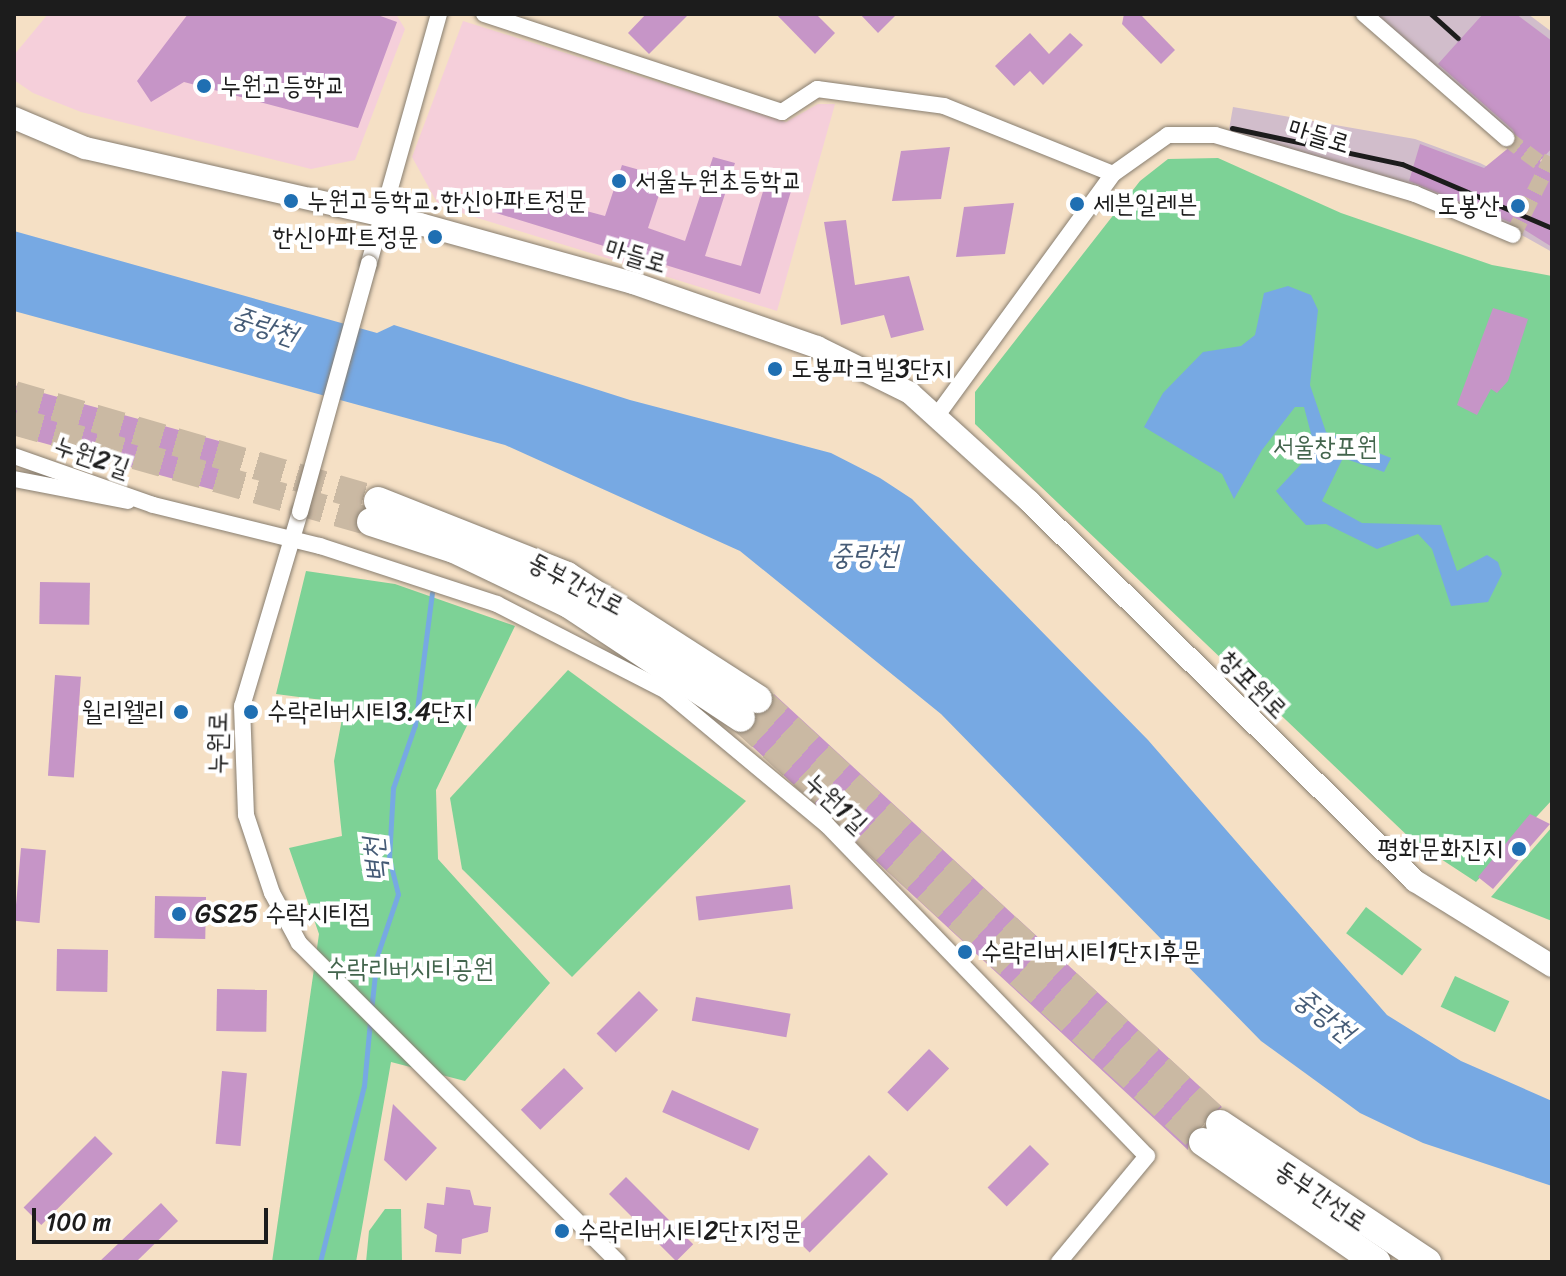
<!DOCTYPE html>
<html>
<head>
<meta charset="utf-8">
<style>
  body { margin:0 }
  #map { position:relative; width:1566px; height:1276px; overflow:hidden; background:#f5e0c5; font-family:Sriracha,"Poor Story",sans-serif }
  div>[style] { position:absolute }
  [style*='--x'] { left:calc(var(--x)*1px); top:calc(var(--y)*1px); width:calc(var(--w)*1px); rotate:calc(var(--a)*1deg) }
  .built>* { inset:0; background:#f5cfda }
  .industrial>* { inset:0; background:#d1bdcb }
  .green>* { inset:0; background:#7dd296; transform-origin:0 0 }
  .water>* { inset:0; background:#77a9e3 }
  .stream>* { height:5px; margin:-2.5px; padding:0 2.5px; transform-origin:2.5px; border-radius:2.5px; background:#77a9e3 }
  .building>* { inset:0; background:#c695c7; transform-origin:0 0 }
  .street-tunnel>* { height:16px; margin-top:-8px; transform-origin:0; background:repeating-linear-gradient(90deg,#cab9a3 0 16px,transparent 0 24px) }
  .highway-tunnel>* { height:28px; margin-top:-14px; transform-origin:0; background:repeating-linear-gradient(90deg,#cab9a3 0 28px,transparent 0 42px) }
  .roads { filter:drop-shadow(0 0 2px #887e70) drop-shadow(0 0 2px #887e70) }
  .street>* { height:16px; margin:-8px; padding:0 8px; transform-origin:8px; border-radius:8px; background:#fff }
  .secondary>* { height:22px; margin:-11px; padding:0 11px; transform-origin:11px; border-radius:11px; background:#fff }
  .highway>* { height:28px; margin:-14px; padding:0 14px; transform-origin:14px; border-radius:14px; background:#fff }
  .rail>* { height:5px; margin:-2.5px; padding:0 2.5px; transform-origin:2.5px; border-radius:2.5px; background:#1c1c1c }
  .bridges { filter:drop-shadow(0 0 2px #887e70) drop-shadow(0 0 2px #887e70) }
  .street-bridge>* { height:16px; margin:-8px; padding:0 8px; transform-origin:8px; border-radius:8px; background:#fff }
  .dots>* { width:22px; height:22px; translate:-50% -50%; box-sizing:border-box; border:4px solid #fff; border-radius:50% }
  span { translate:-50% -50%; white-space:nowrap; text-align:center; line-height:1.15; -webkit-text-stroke:8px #fff; paint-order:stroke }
  .poi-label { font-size:26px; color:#1c1c1c }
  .left { translate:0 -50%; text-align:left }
  .right { translate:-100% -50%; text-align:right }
  .street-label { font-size:26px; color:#1c1c1c }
  .park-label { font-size:26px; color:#43654d }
  .water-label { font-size:28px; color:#455b76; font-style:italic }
  .frame { position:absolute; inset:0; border:16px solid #1c1c1c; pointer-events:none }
  .scale { position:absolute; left:32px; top:1208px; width:236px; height:36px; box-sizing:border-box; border:4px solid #1c1c1c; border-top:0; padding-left:10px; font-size:24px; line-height:28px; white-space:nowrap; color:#1c1c1c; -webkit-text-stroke:6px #fff; paint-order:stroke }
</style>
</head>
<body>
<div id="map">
  <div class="built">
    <div style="clip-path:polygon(48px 14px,396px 14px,405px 29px,355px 160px,311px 169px,81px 112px,33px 93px,14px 80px,14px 55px)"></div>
    <div style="clip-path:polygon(463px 21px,786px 122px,818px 104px,835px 104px,777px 311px,439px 206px,412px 157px)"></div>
  </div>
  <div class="industrial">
    <div style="clip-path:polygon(1374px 14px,1528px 14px,1552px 32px,1552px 168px)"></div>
    <div style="clip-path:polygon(1233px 107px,1415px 139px,1480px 163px,1552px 199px,1552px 252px,1495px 220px,1228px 135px)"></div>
  </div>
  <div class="green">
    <div style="clip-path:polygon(1218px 158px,1341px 213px,1492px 265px,1552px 276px,1552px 800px,1476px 882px,1412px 840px,975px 424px,975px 392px,1140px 181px,1168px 159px)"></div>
    <div style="clip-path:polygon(306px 571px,395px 584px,515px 626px,436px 790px,438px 859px,550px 983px,465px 1081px,391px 1062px,356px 1262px,272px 1262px,319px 934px,289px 848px,342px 836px,334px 761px,345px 703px,276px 694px)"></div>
    <div style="clip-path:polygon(568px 670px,746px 801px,572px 977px,462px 869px,450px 798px)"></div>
    <div style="clip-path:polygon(1552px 827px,1552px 921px,1491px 897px)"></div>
    <div style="left:1366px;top:907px;width:70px;height:33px;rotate:37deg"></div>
    <div style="left:1455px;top:976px;width:60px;height:34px;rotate:25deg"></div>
    <div style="clip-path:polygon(385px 1209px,401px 1209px,402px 1262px,366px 1262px,369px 1231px)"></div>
  </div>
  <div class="water">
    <div style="clip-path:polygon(14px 231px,377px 333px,394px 325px,630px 400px,831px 453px,880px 478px,912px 499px,1148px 740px,1387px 1015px,1461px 1061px,1552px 1101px,1552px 1186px,1423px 1143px,1360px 1113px,1261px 1041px,941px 714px,740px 551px,505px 445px,14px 311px)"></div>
    <div style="clip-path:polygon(1288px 286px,1311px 295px,1318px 310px,1310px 385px,1326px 432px,1391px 458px,1384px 472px,1343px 458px,1322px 501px,1362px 523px,1441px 525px,1457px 571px,1487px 555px,1498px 562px,1502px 574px,1488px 602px,1451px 606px,1432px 549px,1418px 534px,1377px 549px,1326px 524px,1306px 525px,1291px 509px,1276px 491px,1315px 449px,1304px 407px,1295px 407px,1262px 450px,1234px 499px,1222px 474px,1144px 427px,1163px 393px,1203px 352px,1241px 346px,1255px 335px,1264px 293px)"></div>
  </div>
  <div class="stream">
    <div style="--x:371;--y:1011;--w:55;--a:-83.8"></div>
    <div style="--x:377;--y:956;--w:65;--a:-71.3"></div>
    <div style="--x:398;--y:894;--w:37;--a:-104"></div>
    <div style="--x:389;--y:858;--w:70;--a:-86.7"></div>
    <div style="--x:393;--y:788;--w:67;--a:-70.8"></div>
    <div style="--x:415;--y:725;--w:133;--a:-82.7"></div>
    <div style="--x:320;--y:1262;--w:181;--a:-76"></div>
    <div style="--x:364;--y:1086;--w:65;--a:-84.7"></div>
  </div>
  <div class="building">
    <div style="clip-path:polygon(188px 14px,375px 14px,397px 22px,358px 128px,184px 82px,151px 102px,137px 81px)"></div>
    <div style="clip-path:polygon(646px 14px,689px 14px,649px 54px,628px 33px)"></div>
    <div style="clip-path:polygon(776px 14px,816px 14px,835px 33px,815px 54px)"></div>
    <div style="clip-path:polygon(860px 14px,897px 14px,878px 33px)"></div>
    <div style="clip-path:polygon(1124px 14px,1140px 14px,1175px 50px,1161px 64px,1122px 24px)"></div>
    <div style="clip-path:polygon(1483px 14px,1516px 14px,1552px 41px,1552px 148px,1540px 161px,1552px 172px,1552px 247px,1517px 225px,1409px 181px,1420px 144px,1484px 168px,1517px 141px,1513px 130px,1438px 64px)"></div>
    <div style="clip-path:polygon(1030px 33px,1049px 54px,1070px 33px,1083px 45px,1043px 85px,1030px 71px,1014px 86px,995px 66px)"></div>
    <div style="clip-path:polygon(950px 147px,941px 199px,892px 201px,901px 151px)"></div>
    <div style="clip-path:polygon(713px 157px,735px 163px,705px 256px,741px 266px,769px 171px,795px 178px,760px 294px,493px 212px,501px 188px,605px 216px,622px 165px,665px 177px,648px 228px,685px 241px)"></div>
    <div style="clip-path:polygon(1014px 203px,1005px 254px,956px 257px,964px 207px)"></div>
    <div style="clip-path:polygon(846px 220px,855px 285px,909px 276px,924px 330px,891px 338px,884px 315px,841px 325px,824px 222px)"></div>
    <div style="clip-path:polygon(1493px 308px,1528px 319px,1508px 381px,1497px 393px,1491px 389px,1477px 415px,1457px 405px)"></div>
    <div style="clip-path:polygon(14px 385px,230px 444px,223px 485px,214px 490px,14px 435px)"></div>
    <div style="left:40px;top:582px;width:50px;height:42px;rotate:1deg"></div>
    <div style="left:55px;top:675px;width:26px;height:101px;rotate:4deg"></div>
    <div style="clip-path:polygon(774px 694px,1222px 1107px,1190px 1132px,1188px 1150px,740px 735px,772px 709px)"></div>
    <div style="clip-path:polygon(1530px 814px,1550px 824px,1493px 889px,1478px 877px)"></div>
    <div style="left:21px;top:848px;width:25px;height:73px;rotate:5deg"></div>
    <div style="left:790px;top:885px;width:24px;height:95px;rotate:83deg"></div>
    <div style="left:155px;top:896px;width:51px;height:42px;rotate:1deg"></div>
    <div style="left:57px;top:949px;width:51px;height:42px;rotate:1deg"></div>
    <div style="left:217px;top:989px;width:50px;height:42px;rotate:1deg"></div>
    <div style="left:639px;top:991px;width:27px;height:60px;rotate:45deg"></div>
    <div style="left:696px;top:997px;width:96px;height:24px;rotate:10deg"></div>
    <div style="left:929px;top:1049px;width:28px;height:60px;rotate:44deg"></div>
    <div style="left:564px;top:1068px;width:28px;height:60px;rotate:46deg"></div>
    <div style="left:222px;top:1071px;width:25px;height:73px;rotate:5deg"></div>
    <div style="left:672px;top:1090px;width:95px;height:24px;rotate:24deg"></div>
    <div style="clip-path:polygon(393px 1104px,437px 1148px,406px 1181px,384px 1160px)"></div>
    <div style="left:95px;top:1136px;width:25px;height:101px;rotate:45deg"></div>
    <div style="left:1030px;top:1145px;width:27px;height:60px;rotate:45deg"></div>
    <div style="left:869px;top:1155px;width:27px;height:111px;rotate:45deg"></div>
    <div style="left:626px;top:1177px;width:95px;height:24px;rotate:45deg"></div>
    <div style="clip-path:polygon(446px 1187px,470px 1190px,474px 1205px,491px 1207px,488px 1232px,462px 1239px,461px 1254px,435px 1252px,437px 1235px,424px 1228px,427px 1203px,444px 1205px)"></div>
    <div style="clip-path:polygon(161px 1203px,178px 1221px,136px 1262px,99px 1262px)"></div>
  </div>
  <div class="street-tunnel">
    <div style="--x:1506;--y:138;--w:47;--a:36.4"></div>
    <div style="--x:1513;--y:235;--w:87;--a:-63.4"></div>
  </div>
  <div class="highway-tunnel">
    <div style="--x:14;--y:395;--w:379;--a:16.2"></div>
    <div style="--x:14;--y:421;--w:371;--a:15.8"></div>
    <div style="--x:758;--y:699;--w:628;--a:42.61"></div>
    <div style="--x:741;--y:718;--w:627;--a:42.54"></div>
  </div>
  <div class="roads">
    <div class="street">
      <div style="--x:484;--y:14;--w:314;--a:18.2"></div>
      <div style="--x:782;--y:112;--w:42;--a:-33.3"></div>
      <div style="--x:817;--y:89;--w:128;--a:7.6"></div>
      <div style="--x:944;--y:106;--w:182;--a:21.9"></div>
      <div style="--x:1364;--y:14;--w:189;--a:41.1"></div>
      <div style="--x:369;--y:263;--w:259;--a:-74.3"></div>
      <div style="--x:938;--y:414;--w:297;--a:-53.9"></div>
      <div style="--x:1113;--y:174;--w:67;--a:-35.3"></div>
      <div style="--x:1168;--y:135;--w:47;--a:0"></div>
      <div style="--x:1215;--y:135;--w:209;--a:16.4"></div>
      <div style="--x:1415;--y:194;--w:106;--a:22.7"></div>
      <div style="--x:14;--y:456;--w:147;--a:19.4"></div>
      <div style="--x:153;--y:505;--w:172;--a:13.8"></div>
      <div style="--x:320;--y:546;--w:186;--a:18.1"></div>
      <div style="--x:497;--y:604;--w:190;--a:27.2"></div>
      <div style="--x:666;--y:691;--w:209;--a:39.8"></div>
      <div style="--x:827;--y:825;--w:460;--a:46"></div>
      <div style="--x:1147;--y:1156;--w:138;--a:129.7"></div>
      <div style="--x:14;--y:479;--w:116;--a:10.9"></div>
      <div style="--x:300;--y:512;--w:202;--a:106.6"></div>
      <div style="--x:242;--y:706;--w:109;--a:87.9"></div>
      <div style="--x:246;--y:815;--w:82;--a:71.6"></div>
      <div style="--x:272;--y:893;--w:57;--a:61.6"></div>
      <div style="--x:299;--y:943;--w:451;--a:45"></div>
    </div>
    <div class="secondary">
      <div style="--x:14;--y:118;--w:77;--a:22.9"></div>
      <div style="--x:85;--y:148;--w:344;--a:12.8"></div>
      <div style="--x:420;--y:224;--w:221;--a:15.5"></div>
      <div style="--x:633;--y:283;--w:195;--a:19.2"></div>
      <div style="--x:817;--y:347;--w:104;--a:26.3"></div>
      <div style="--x:910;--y:393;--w:161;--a:42.2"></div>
      <div style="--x:1029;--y:501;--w:542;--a:44.55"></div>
      <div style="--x:1415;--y:881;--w:161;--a:31.8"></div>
    </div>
    <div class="highway">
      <div style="--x:378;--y:501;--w:203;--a:21.6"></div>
      <div style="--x:567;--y:576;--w:227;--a:32.8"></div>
      <div style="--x:371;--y:522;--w:87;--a:18"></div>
      <div style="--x:454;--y:549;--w:127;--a:25.6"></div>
      <div style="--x:569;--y:604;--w:206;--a:33.5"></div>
      <div style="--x:1220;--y:1124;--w:249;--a:33.7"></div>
      <div style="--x:1203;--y:1142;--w:211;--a:34.7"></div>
    </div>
  </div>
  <div class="rail">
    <div style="--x:1431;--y:14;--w:36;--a:42"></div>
    <div style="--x:1232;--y:128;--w:174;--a:12"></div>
    <div style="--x:1402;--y:164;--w:163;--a:23.1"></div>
  </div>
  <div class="bridges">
    <div class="street-bridge">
      <div style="--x:300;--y:512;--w:258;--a:-74.5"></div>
    </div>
  </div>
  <div class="dots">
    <div style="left:204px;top:86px;background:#1f6fb2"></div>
    <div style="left:619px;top:181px;background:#1f6fb2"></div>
    <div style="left:291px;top:201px;background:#1f6fb2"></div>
    <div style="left:1077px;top:204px;background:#1f6fb2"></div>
    <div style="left:1518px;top:206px;background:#1f6fb2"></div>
    <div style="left:435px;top:237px;background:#1f6fb2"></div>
    <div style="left:775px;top:369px;background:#1f6fb2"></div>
    <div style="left:181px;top:712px;background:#1f6fb2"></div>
    <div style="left:251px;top:712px;background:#1f6fb2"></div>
    <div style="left:1519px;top:849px;background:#1f6fb2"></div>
    <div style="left:179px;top:914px;background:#1f6fb2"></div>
    <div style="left:965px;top:952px;background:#1f6fb2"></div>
    <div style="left:562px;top:1231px;background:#1f6fb2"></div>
  </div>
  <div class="poi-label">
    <span class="left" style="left:220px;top:86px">누원고등학교</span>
    <span class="left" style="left:635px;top:181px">서울누원초등학교</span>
    <span class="left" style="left:307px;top:201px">누원고등학교.한신아파트정문</span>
    <span class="left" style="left:1093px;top:204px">세븐일레븐</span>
    <span class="right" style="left:1500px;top:206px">도봉산</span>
    <span class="right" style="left:419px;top:237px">한신아파트정문</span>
    <span class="left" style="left:791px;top:369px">도봉파크빌3단지</span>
    <span class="right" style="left:165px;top:712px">윌리웰리</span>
    <span class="left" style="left:267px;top:712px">수락리버시티3.4단지</span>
    <span class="right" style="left:1503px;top:849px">평화문화진지</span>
    <span class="left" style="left:195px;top:914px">GS25 수락시티점</span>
    <span class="left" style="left:981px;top:952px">수락리버시티1단지후문</span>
    <span class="left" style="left:578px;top:1231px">수락리버시티2단지정문</span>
  </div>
  <div class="street-label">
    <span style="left:1319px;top:136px;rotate:17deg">마들로</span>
    <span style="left:636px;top:256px;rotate:17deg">마들로</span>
    <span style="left:92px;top:457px;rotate:19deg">누원2길</span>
    <span style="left:576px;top:584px;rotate:28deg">동부간선로</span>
    <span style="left:1253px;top:685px;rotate:45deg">창포원로</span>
    <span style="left:218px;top:743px;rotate:-89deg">누원로</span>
    <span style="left:836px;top:803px;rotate:43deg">누원1길</span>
    <span style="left:1321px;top:1196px;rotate:34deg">동부간선로</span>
  </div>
  <div class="park-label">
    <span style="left:1325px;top:447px">서울창포원</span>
    <span style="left:410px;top:969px">수락리버시티공원</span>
  </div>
  <div class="water-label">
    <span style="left:264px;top:326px;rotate:19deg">중랑천</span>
    <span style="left:864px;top:555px">중랑천</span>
    <span style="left:375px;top:860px;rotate:-96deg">벽천</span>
    <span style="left:1324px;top:1015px;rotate:38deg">중랑천</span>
  </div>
  <div class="frame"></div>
  <div class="scale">100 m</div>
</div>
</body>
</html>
